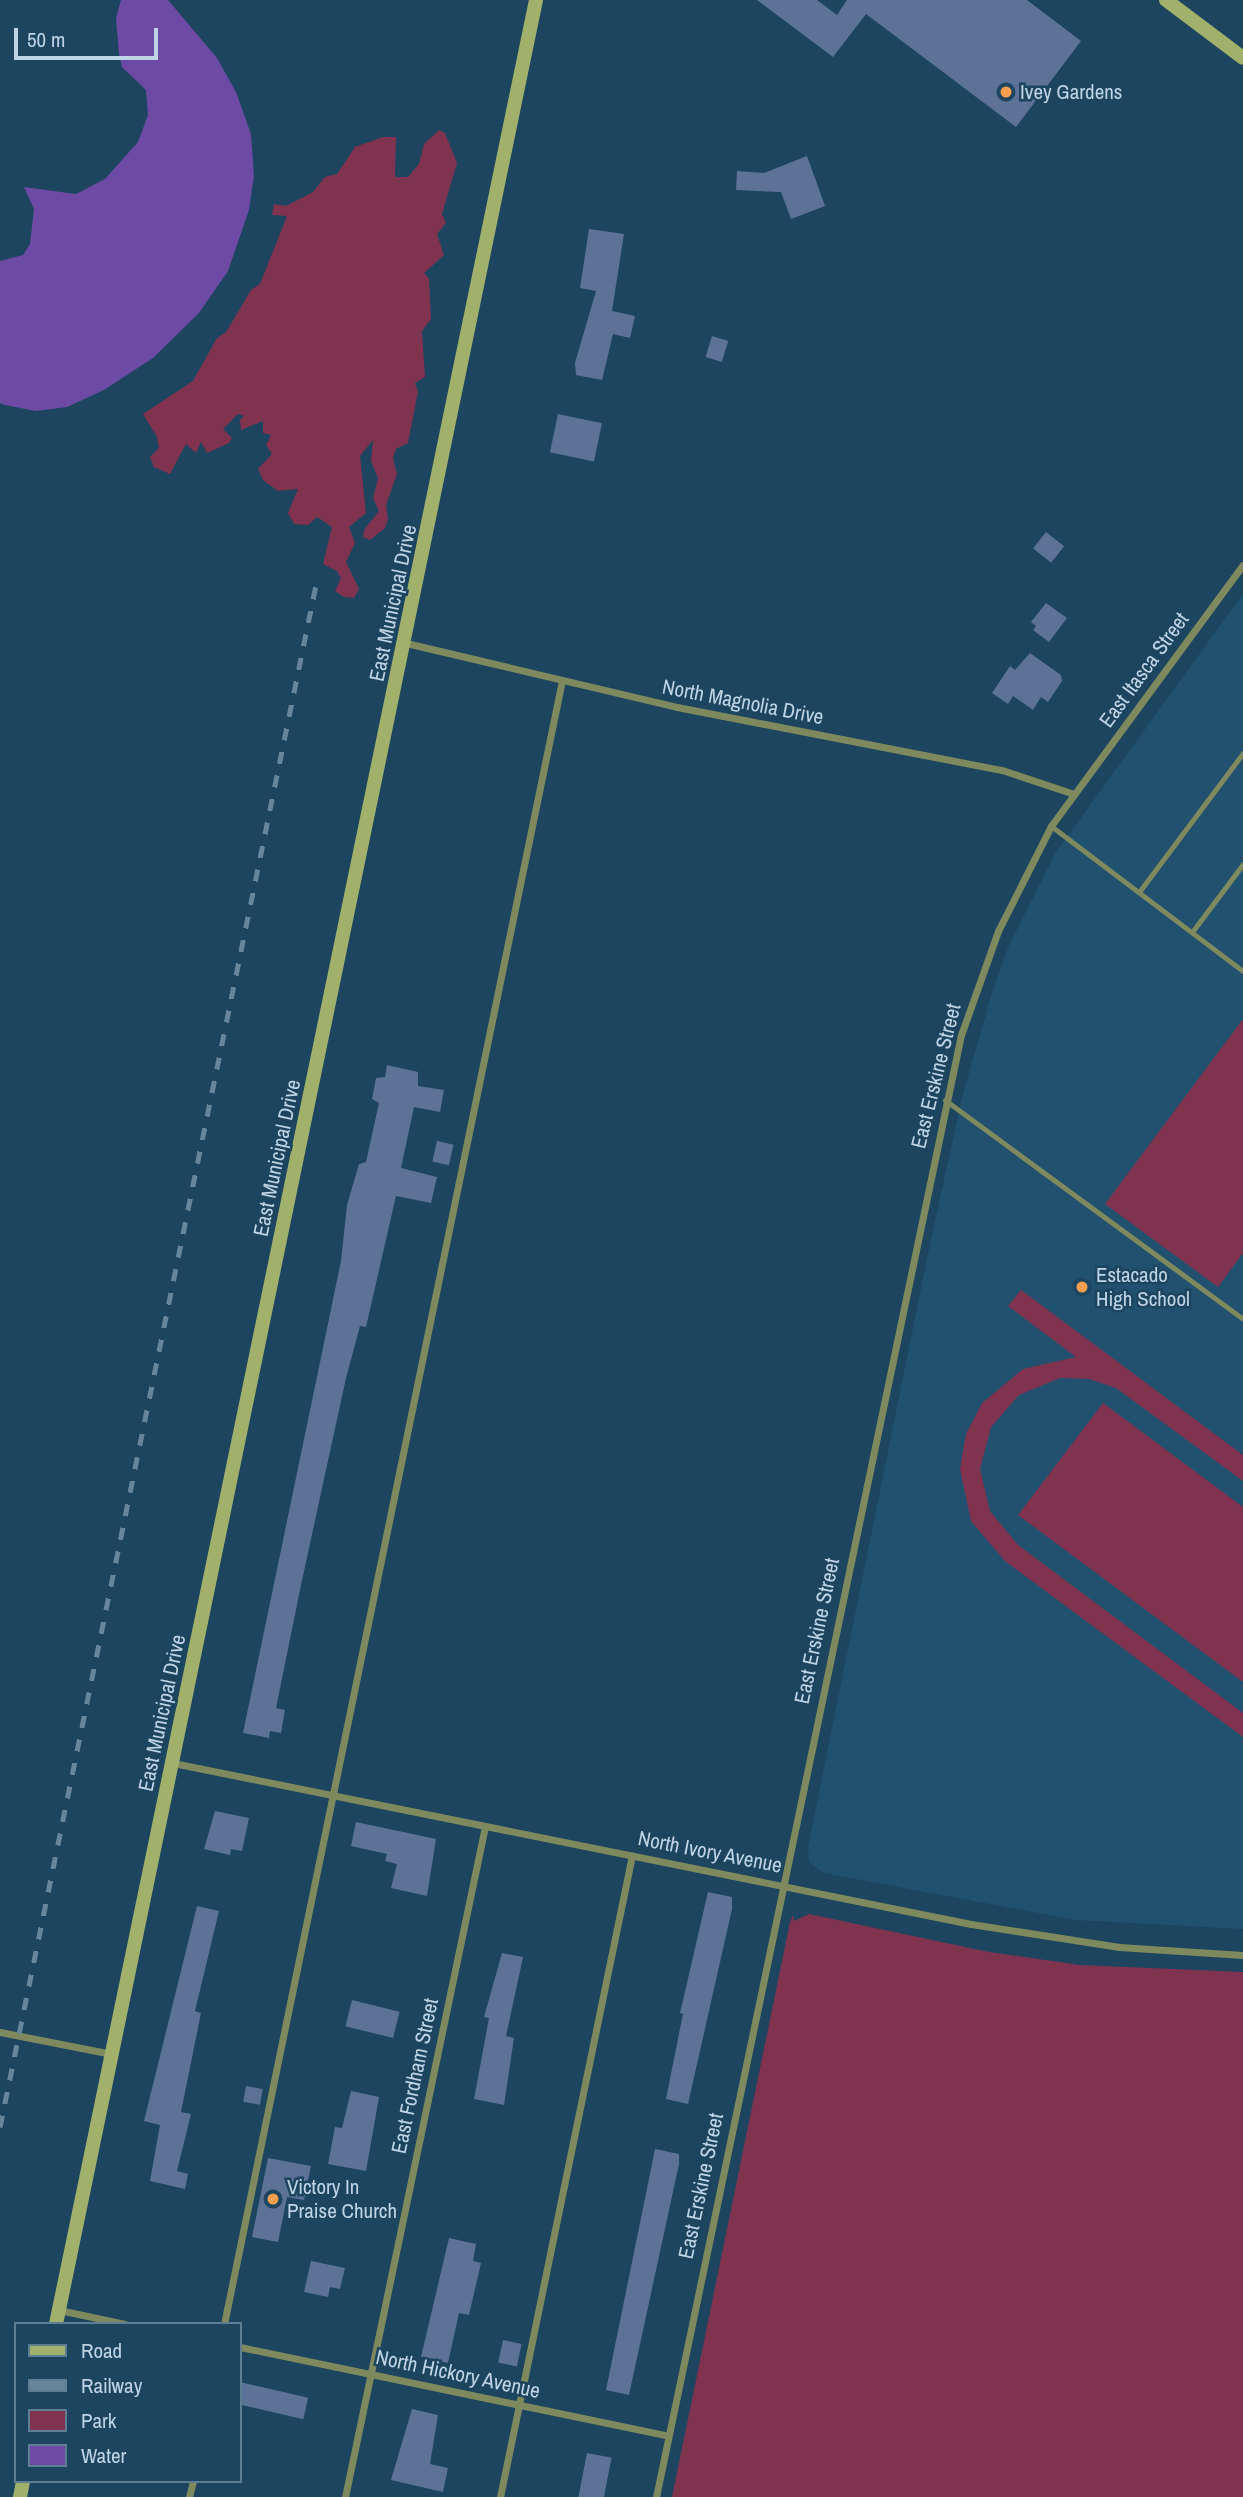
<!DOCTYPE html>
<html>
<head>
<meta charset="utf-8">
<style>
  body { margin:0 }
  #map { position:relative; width:1243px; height:2497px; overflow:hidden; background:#1d455f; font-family:"Archivo Narrow",sans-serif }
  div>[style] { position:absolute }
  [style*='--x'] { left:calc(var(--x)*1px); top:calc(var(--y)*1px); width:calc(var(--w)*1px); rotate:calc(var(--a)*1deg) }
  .built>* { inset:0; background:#21516f }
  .green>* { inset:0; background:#7f334f }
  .water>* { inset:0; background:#6d4aa3 }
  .building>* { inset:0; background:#5c7397; transform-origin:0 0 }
  .lane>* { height:5px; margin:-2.5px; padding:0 2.5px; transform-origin:2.5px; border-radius:2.5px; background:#7f895e }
  .street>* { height:7px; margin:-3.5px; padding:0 3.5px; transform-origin:3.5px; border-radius:3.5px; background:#7f895e }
  .secondary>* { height:14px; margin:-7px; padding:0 7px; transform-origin:7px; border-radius:7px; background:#a1b16b }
  .rail>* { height:5px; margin-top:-2.5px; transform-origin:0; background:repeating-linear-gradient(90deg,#67869c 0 12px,transparent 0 24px) }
  .dots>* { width:19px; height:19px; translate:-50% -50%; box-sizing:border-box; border:4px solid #1d455f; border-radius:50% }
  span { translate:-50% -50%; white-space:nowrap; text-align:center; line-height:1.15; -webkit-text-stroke:5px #1d455f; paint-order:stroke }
  .poi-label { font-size:21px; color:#bfd4e4 }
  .left { translate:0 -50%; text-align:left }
  .street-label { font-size:21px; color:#bfd4e4 }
  .legend { position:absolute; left:14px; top:2322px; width:228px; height:161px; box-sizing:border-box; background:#1d455f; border:2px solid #5e7e94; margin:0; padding:9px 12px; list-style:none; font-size:21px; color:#bfd4e4 }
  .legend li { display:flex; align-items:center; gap:14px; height:35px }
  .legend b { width:35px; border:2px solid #5e7e94 }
  .scale { position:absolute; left:14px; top:28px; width:144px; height:32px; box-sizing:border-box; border:4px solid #bfd4e4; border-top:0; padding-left:9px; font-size:21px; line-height:24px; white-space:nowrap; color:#bfd4e4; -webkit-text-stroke:5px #1d455f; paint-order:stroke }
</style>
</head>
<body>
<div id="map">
  <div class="built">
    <div style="clip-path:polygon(1243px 594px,1243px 1929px,1076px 1920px,824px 1873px,809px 1862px,808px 1847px,931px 1239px,963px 1094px,992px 993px,1009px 945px,1056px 852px)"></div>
  </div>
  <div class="green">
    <div style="clip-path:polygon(439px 130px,445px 133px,457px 163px,442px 214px,446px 223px,437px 234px,444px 255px,424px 273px,429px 278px,431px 319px,422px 331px,425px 377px,415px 383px,418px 392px,408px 443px,396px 449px,393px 458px,397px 474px,386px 505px,388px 519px,385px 528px,370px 540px,363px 537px,364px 530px,379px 511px,373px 498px,378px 478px,371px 461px,373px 440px,360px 456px,366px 513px,349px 527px,355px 543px,346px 562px,359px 589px,354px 598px,344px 597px,335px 591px,341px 578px,337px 571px,323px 564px,332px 527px,317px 517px,308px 525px,294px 524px,288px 513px,298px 489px,278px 491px,263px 480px,258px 469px,272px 454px,266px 445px,271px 435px,263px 433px,263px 421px,241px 430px,240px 420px,244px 416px,238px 414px,223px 429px,232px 438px,229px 443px,207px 453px,201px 442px,196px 453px,186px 444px,170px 474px,154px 467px,150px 457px,159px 448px,157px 437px,143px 414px,193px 381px,217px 338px,226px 332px,251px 290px,260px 284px,287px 216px,272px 215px,274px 204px,286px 206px,313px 192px,325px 177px,337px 174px,355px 147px,383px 137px,396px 137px,395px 177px,408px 177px,419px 164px,424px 144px)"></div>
    <div style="clip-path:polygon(1243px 1019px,1243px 1253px,1218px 1287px,1105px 1204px)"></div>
    <div style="clip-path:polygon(1021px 1290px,1243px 1455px,1243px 1481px,1116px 1388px,1089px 1379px,1060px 1378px,1019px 1395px,991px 1427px,980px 1469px,990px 1511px,1018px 1545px,1243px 1713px,1243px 1737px,1005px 1561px,971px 1521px,960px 1469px,966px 1434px,982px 1403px,1023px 1369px,1076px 1357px,1008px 1306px)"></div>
    <div style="clip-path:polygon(1103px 1403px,1243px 1507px,1243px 1682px,1018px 1515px)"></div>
    <div style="clip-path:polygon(809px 1914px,989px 1952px,1080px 1965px,1243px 1972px,1243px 2497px,672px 2497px,790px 1922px,793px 1915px,794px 1921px)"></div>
  </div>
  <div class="water">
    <div style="clip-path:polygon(121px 0,168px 0,217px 58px,236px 92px,251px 134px,254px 176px,249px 210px,228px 271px,199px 313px,153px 358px,104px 390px,67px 407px,36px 411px,5px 405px,0 403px,0 261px,23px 255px,30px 244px,34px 209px,24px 187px,76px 194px,105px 179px,138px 142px,148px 115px,146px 90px,122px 67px,119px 54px,116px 18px)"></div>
  </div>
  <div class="building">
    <div style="clip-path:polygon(757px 0,817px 0,837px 15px,847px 0,1027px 0,1081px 41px,1016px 127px,866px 14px,833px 57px)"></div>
    <div style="clip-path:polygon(807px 156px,825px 206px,791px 219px,781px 192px,736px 190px,737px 171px,764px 173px)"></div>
    <div style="clip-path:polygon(589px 229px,624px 234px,612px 311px,635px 316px,630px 338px,613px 334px,602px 380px,576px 375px,575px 363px,596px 291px,580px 288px)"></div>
    <div style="left:712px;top:336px;width:17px;height:22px;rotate:17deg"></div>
    <div style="left:558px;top:414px;width:45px;height:39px;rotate:12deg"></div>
    <div style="left:1046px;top:532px;width:23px;height:21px;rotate:38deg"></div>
    <div style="clip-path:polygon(1046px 603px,1067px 618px,1049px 642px,1033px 630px,1036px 626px,1031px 622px)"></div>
    <div style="clip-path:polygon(1030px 653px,1061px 675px,1062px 681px,1048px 702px,1041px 697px,1033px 710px,1013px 696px,1008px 704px,992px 693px,1010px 666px,1015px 670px)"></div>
    <div style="clip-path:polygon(387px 1065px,418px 1072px,418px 1086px,444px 1090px,440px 1112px,414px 1107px,401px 1168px,437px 1177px,431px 1203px,396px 1196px,366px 1327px,360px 1326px,346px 1378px,301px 1585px,276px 1708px,285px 1710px,281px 1733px,270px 1731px,269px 1738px,243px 1733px,341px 1261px,347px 1205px,359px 1164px,366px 1162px,379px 1103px,372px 1099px,376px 1078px,385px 1077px)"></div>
    <div style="left:437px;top:1141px;width:17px;height:21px;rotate:13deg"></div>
    <div style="clip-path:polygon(215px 1811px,249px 1818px,242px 1851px,231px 1849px,230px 1855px,204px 1849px)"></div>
    <div style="clip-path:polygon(356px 1822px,436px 1839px,427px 1896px,391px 1888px,397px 1864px,385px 1861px,387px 1854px,351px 1846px)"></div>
    <div style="clip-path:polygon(708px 1892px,732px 1897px,732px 1909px,688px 2104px,666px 2099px,683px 2014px,680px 2013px)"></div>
    <div style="clip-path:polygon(197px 1906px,219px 1911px,195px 2011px,201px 2013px,181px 2112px,191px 2114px,177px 2171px,188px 2174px,185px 2189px,150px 2181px,160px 2125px,144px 2121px)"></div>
    <div style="clip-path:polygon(502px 1953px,523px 1957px,506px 2036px,514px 2038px,504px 2105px,474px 2099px,489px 2018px,484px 2017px)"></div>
    <div style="left:352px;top:2000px;width:49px;height:27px;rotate:14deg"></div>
    <div style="left:246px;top:2086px;width:17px;height:16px;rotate:10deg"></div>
    <div style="clip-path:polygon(351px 2091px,379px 2097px,366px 2171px,328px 2164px,335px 2127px,342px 2128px)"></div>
    <div style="clip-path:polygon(655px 2149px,679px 2154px,679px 2164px,629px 2395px,606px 2390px)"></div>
    <div style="clip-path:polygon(268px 2158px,311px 2166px,304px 2200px,287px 2197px,278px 2242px,252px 2237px)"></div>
    <div style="clip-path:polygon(449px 2238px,476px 2244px,473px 2261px,481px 2263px,469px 2315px,459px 2313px,448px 2363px,421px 2357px)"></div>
    <div style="clip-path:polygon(311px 2261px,345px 2268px,340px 2289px,330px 2287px,328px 2297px,304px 2292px)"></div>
    <div style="left:503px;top:2340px;width:19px;height:23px;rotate:12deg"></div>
    <div style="left:240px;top:2382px;width:70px;height:22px;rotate:13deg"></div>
    <div style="clip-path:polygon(412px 2409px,438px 2415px,430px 2464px,448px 2468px,443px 2492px,391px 2480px)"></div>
    <div style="left:587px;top:2453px;width:25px;height:45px;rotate:11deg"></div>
  </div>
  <div class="lane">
    <div style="--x:1051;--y:826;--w:241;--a:37.1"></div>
    <div style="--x:1139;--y:892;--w:174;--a:-53.2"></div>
    <div style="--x:1192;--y:932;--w:85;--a:-53.1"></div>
    <div style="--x:945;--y:1100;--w:370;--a:36.3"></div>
  </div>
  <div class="street">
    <div style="--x:406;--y:643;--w:278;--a:13.3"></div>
    <div style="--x:677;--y:707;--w:331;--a:11"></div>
    <div style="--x:1002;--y:770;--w:76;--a:18.4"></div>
    <div style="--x:173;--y:1763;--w:814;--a:11.41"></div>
    <div style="--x:971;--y:1924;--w:150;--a:8.8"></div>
    <div style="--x:1119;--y:1947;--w:124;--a:3.7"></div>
    <div style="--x:0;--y:2032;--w:114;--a:11.1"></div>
    <div style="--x:59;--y:2310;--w:67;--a:12"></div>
    <div style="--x:224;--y:2324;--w:1678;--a:-78.38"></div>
    <div style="--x:240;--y:2347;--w:437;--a:11.7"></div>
    <div style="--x:189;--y:2497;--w:16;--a:-76"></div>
    <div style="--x:345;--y:2497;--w:685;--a:-78.21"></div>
    <div style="--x:500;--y:2497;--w:655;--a:-78.38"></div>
    <div style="--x:656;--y:2497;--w:1493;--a:-78.22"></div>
    <div style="--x:961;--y:1035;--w:110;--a:-70.4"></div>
    <div style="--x:998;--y:931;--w:118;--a:-63.2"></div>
    <div style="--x:1051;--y:826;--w:324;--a:-53.7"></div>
  </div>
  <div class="secondary">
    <div style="--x:1166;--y:0;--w:96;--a:37"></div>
    <div style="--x:56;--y:2324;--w:2373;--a:-78.33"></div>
    <div style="--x:20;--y:2497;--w:16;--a:-79"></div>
  </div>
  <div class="rail">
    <div style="--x:0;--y:2127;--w:1574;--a:-78.42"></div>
  </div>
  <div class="dots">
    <div style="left:1006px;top:92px;background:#fa9f4f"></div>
    <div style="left:1082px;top:1287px;background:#fa9f4f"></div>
    <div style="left:273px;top:2199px;background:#fa9f4f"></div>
  </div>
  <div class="poi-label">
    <span class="left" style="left:1020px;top:92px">Ivey Gardens</span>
    <span class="left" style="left:1096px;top:1287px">Estacado<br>High School</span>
    <span class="left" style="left:287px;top:2199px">Victory In<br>Praise Church</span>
  </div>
  <div class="street-label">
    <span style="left:393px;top:603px;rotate:-78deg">East Municipal Drive</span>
    <span style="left:1144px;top:670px;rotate:-54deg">East Itasca Street</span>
    <span style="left:743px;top:702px;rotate:11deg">North Magnolia Drive</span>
    <span style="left:936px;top:1076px;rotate:-76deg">East Erskine Street</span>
    <span style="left:277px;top:1158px;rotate:-78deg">East Municipal Drive</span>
    <span style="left:817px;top:1631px;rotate:-78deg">East Erskine Street</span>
    <span style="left:162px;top:1713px;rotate:-78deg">East Municipal Drive</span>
    <span style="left:710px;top:1852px;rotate:11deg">North Ivory Avenue</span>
    <span style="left:415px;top:2076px;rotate:-78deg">East Fordham Street</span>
    <span style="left:701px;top:2186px;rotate:-78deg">East Erskine Street</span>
    <span style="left:458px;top:2374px;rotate:12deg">North Hickory Avenue</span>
  </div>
  <ul class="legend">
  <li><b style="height:9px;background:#a1b16b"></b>Road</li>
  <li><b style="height:9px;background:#67869c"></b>Railway</li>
  <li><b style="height:19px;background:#7f334f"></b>Park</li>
  <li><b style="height:19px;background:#6d4aa3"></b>Water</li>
  </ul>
  <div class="scale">50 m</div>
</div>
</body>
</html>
